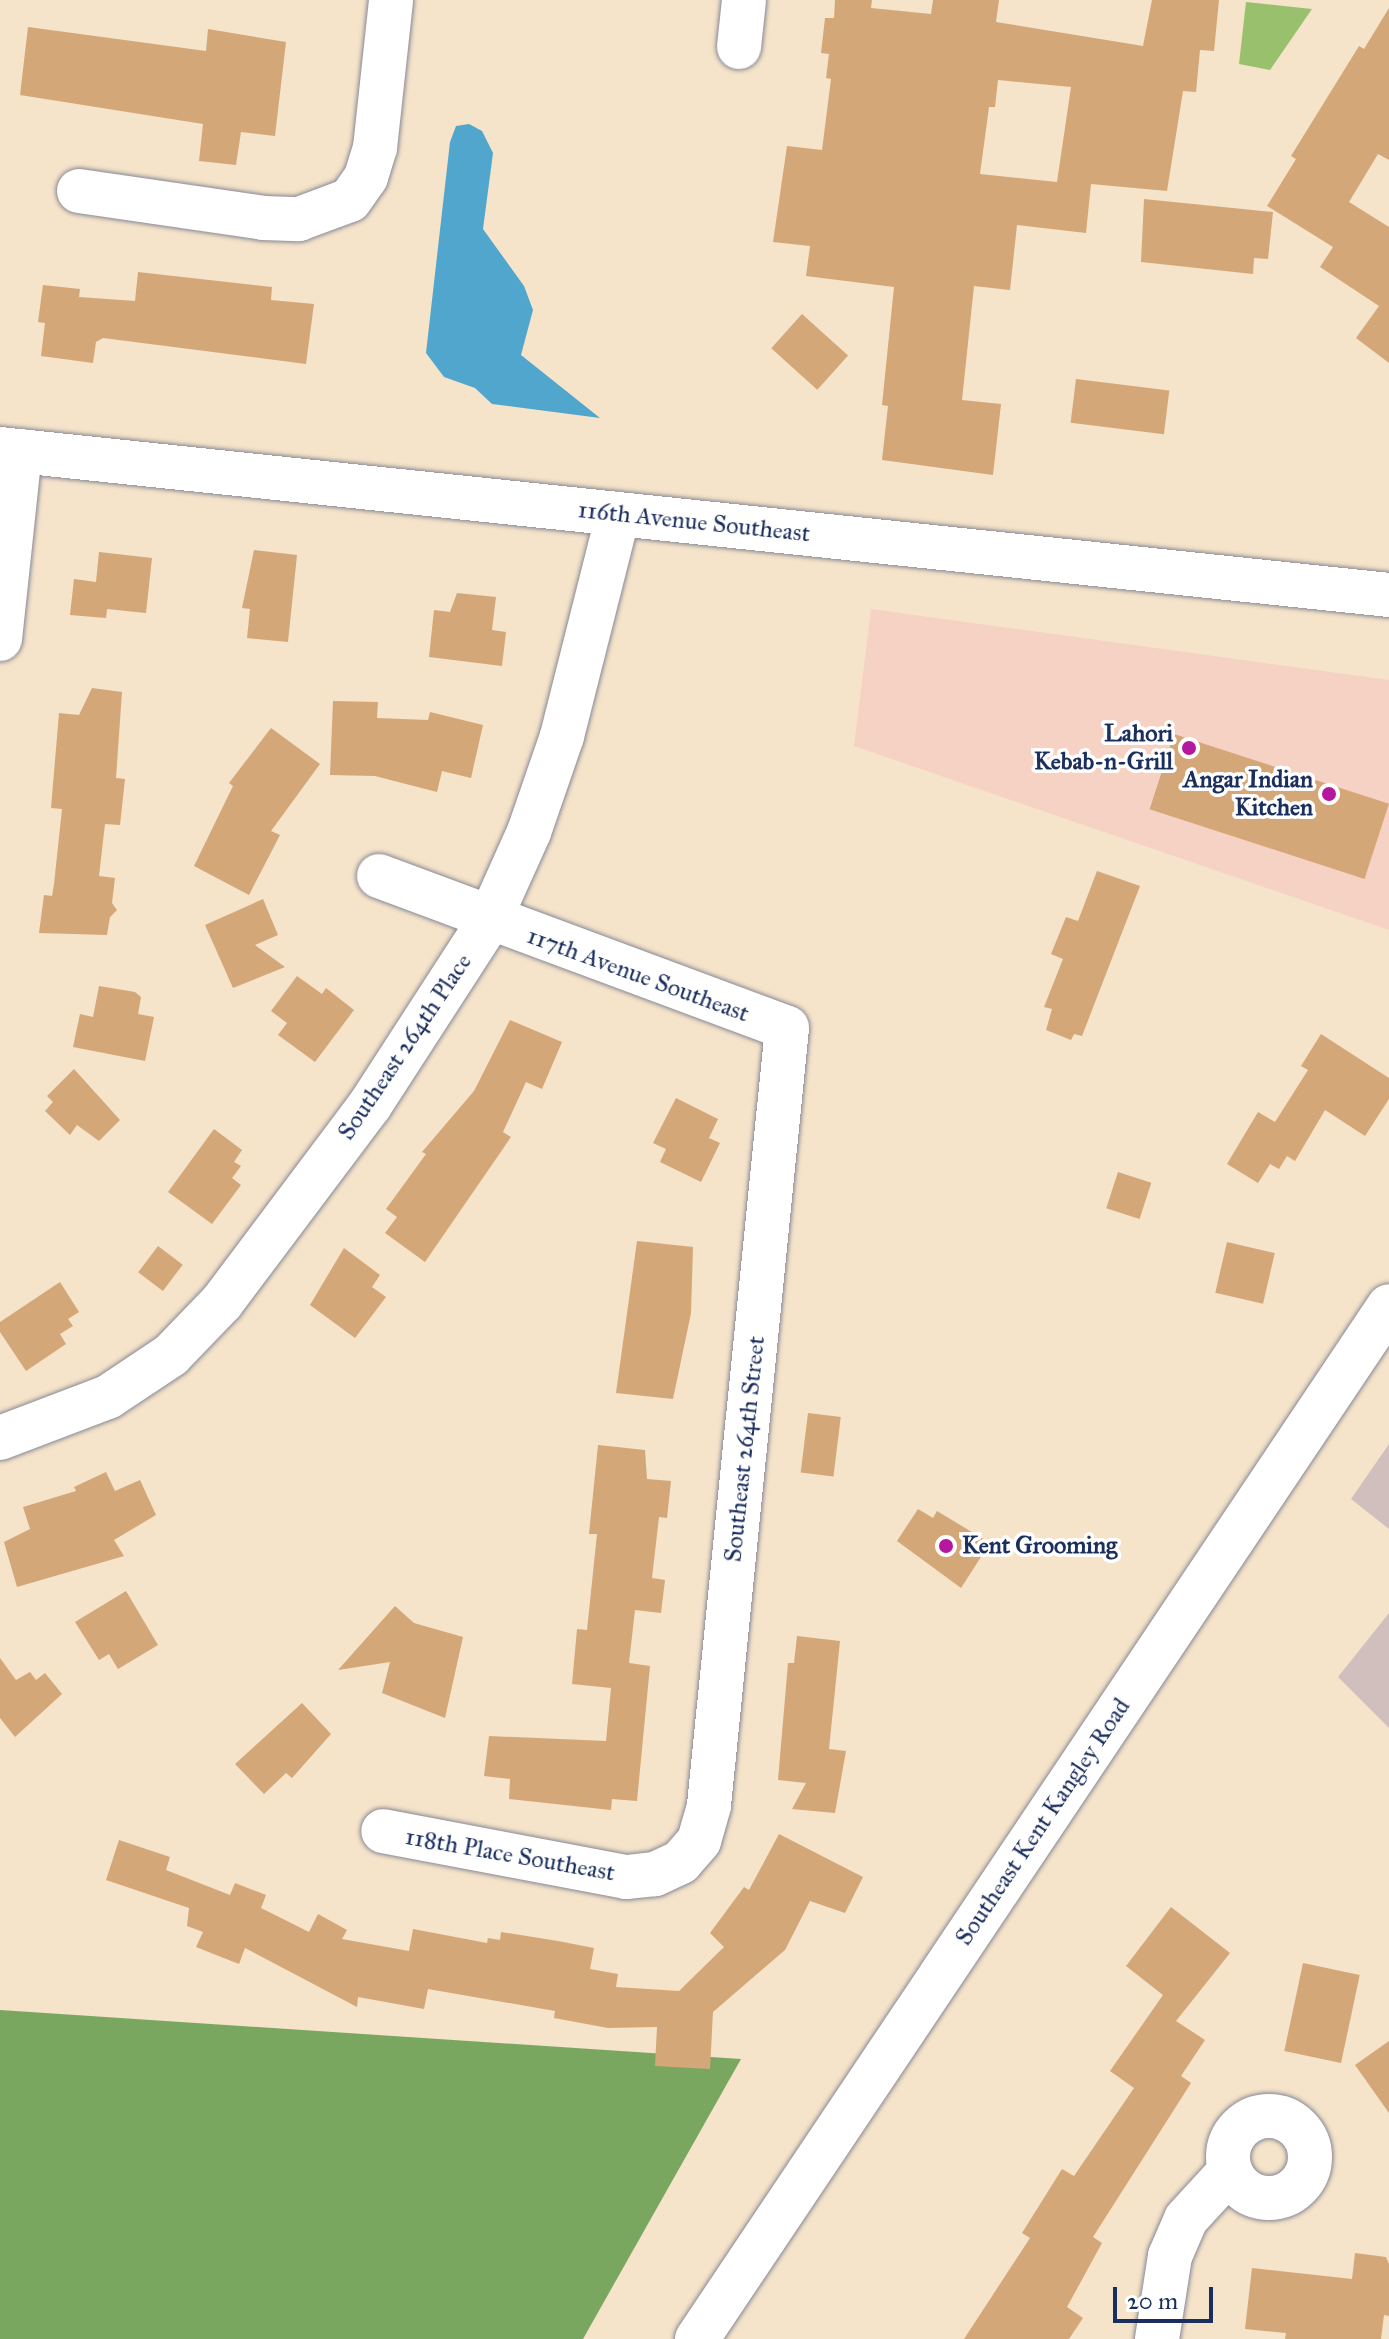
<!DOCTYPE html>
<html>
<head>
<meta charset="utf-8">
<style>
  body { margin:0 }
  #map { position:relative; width:1389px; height:2339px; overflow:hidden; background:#f5e3ca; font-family:"IM FELL Great Primer",serif }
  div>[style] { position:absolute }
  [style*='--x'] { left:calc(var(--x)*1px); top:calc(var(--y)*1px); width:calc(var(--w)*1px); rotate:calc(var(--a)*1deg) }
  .built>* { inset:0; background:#f6d2c4 }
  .industrial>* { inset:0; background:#d1bfbe }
  .green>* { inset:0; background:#99c16d }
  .forest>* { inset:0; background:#7aa760 }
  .water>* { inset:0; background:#50a6cd }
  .building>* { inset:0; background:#d4a779; transform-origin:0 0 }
  .roads { filter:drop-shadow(0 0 2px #888994) drop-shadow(0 0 2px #888994) }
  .minor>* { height:44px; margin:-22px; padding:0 22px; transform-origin:22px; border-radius:22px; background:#fff }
  .minor>.ring { margin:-22px; padding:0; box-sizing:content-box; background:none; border:44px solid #fff; border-radius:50% }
  .major>* { height:44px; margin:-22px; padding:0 22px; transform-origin:22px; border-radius:22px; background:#fff }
  .dots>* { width:22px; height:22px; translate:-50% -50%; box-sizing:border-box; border:4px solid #fff; border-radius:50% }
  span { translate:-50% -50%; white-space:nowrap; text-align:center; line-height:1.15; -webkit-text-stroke:7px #fff; paint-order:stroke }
  .street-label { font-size:24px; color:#1b2f5e }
  .poi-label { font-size:24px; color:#1b2f5e; font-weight:700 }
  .right { translate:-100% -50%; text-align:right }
  .left { translate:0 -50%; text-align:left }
  .scale { position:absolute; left:1113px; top:2287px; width:100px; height:36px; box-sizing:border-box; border:4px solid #1b2f5e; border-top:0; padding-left:10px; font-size:24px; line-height:28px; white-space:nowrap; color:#1b2f5e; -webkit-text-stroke:6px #fff; paint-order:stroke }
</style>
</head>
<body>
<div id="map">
  <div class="built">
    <div style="clip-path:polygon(871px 609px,1389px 680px,1389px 930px,854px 746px)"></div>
  </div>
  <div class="industrial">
    <div style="clip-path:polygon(1389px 1444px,1389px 1529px,1351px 1499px)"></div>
    <div style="clip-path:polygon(1389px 1613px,1389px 1728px,1338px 1677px)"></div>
  </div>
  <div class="green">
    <div style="clip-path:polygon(1246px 2px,1312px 9px,1270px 70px,1239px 64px)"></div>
  </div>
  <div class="forest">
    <div style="clip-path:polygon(0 2010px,741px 2059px,583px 2339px,0 2339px)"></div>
  </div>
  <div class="water">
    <div style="clip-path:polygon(469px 124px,482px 131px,493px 153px,483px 229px,524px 286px,533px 310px,521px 355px,600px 418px,492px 404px,475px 388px,444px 377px,426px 353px,450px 142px,456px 126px)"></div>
  </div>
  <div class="building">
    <div style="clip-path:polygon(evenodd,835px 0,872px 0,871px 8px,931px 14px,933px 0,999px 0,996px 22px,1143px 46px,1152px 0,1219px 0,1214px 51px,1200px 50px,1196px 92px,1183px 91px,1167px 191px,1091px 184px,1086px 233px,1017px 225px,1010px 290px,974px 286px,962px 400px,1001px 404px,993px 475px,882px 460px,888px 406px,882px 405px,894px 287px,806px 276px,810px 246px,773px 242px,787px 146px,822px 150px,831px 79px,826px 78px,829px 54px,821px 53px,825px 18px,834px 18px,835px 0,998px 80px,1071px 87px,1057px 182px,980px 174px,989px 107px,995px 107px,998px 80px)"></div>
    <div style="clip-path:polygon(1389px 8px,1389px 160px,1378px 154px,1349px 202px,1389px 227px,1389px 363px,1356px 338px,1379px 306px,1320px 267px,1333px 247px,1267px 206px,1296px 159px,1291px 156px,1359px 46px,1364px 49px)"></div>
    <div style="clip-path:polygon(28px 27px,206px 51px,208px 29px,286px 42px,275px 136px,241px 132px,236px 165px,199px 161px,203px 124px,20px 95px)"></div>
    <div style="clip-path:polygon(1144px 199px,1273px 212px,1268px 259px,1254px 258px,1253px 274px,1141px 262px)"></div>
    <div style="clip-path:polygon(138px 272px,272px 287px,271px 300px,314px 304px,306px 364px,103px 338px,96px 342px,93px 363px,41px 356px,45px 323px,38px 322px,43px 285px,80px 289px,79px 297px,135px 301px)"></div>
    <div style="left:802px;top:314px;width:62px;height:46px;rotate:42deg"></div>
    <div style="left:1076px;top:379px;width:94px;height:44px;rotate:7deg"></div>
    <div style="clip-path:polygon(254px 550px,297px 555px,288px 642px,247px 638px,250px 609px,242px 608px)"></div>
    <div style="clip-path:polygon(99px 552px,152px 558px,146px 613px,107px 609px,106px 618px,70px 615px,74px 579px,96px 582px)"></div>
    <div style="clip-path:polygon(457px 593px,496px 597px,492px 630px,506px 632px,502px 666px,429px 657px,434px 610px,450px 612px)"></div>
    <div style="clip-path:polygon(92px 688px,122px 692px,116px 778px,125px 779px,120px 825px,105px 824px,99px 876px,115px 878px,112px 903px,117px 910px,110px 917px,107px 935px,39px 933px,44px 895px,52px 896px,54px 884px,62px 809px,51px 808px,59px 713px,79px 715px)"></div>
    <div style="clip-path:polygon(333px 701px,378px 702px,377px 718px,428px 720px,430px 712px,483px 725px,471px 778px,442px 771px,437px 792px,375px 776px,330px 775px)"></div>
    <div style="clip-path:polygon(271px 728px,320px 764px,271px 831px,280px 835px,249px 895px,194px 866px,233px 786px,229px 783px)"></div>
    <div style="left:1174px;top:734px;width:226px;height:79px;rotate:18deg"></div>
    <div style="clip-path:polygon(1097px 871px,1140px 886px,1082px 1036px,1074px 1034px,1071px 1040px,1046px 1030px,1052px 1009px,1044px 1007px,1063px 959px,1051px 954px,1066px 917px,1078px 921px)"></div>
    <div style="clip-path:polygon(263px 899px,278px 935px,255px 945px,285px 967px,233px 988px,205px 925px)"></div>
    <div style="clip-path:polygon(297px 976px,322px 994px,326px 988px,354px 1010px,315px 1062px,278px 1035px,287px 1023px,271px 1011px)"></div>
    <div style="clip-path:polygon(99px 986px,135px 992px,141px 997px,138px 1014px,154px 1017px,145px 1061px,73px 1047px,80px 1014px,93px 1017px)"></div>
    <div style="clip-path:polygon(510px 1020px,562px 1042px,542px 1089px,526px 1082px,503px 1132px,511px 1137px,425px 1262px,385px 1233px,397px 1217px,386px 1209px,426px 1154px,422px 1152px,474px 1091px)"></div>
    <div style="clip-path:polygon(1321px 1034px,1389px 1078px,1389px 1099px,1365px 1136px,1325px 1110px,1295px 1161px,1287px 1156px,1279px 1169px,1270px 1164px,1258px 1183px,1227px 1164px,1258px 1112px,1275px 1122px,1308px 1070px,1301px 1066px)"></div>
    <div style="clip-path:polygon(74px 1069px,120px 1120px,99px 1141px,77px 1125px,70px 1135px,45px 1111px,53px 1102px,47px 1096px)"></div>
    <div style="clip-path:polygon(676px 1098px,718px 1119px,709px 1138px,720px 1143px,701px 1182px,660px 1162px,666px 1149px,653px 1143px)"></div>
    <div style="clip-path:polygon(214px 1129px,242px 1150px,234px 1162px,241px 1166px,232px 1178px,241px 1185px,212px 1224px,168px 1192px)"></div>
    <div style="left:1118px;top:1172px;width:35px;height:38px;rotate:18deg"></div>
    <div style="clip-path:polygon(637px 1241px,693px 1247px,691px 1313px,673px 1399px,616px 1393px)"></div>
    <div style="left:1227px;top:1242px;width:49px;height:52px;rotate:13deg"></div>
    <div style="left:158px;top:1246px;width:31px;height:33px;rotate:37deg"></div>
    <div style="clip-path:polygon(344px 1248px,380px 1275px,372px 1287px,386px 1297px,355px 1338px,310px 1305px)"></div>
    <div style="clip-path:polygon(60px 1282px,79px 1312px,68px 1319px,73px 1326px,60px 1334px,66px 1344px,26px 1371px,0 1332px,0 1322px)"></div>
    <div style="left:808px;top:1413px;width:33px;height:60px;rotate:7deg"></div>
    <div style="clip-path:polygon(598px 1445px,645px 1450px,647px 1479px,671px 1481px,667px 1518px,659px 1517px,652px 1578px,665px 1580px,661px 1613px,635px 1610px,629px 1663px,650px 1666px,637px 1801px,612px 1799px,611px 1810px,509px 1799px,510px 1779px,484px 1776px,489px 1736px,606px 1741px,611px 1688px,572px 1684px,577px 1629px,587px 1630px,597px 1534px,589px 1534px)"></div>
    <div style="clip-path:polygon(106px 1472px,115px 1491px,140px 1480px,156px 1515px,114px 1540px,124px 1556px,17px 1587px,4px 1542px,30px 1529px,23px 1507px,76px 1491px,74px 1487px)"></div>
    <div style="clip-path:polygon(918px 1509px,933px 1518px,937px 1511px,990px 1543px,961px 1588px,897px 1541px)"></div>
    <div style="clip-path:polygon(126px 1591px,158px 1645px,118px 1669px,109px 1654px,99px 1660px,75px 1622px)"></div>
    <div style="clip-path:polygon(395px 1606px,414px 1623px,463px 1637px,445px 1718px,382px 1693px,390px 1662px,338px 1670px)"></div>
    <div style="clip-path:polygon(797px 1636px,840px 1641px,829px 1749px,846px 1751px,835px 1813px,792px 1809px,806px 1783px,778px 1780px,788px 1663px,794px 1663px)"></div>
    <div style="clip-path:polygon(0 1658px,16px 1680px,30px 1672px,36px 1680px,45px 1673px,62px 1694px,15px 1737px,0 1718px)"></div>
    <div style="clip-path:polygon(302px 1703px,331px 1734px,292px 1778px,286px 1773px,264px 1794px,235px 1764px)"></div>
    <div style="clip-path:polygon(779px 1834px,863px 1877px,845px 1913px,810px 1901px,785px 1950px,713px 2012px,710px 2069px,655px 2066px,657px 2027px,608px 2028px,554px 2018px,555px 2011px,428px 1989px,424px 2009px,358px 1997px,357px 2007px,245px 1948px,239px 1964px,196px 1947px,203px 1932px,187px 1926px,189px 1908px,106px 1880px,119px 1840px,170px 1857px,166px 1870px,230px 1895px,235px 1883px,266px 1895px,261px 1908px,309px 1932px,318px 1914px,347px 1930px,342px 1939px,409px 1951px,413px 1929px,487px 1943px,488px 1938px,500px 1940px,501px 1932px,558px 1941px,594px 1948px,590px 1969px,618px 1974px,616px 1987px,679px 1991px,724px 1947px,710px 1933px,744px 1887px,749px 1890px)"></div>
    <div style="clip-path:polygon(1171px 1907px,1230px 1953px,1176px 2021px,1205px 2040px,1181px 2076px,1191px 2083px,1093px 2237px,1102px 2243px,1067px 2307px,1083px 2318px,1069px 2339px,964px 2339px,1030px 2238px,1022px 2233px,1062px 2169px,1074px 2176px,1134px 2088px,1110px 2071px,1163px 1995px,1126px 1966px)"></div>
    <div style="left:1303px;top:1963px;width:58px;height:90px;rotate:12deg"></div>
    <div style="clip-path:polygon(1389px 2041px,1389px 2113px,1355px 2065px)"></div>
    <div style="clip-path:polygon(1355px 2253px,1386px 2257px,1389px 2264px,1389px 2316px,1384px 2315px,1381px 2339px,1285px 2339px,1286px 2333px,1245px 2329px,1252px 2268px,1352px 2279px)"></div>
  </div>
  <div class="roads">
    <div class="minor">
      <div style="--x:739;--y:47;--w:47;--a:-83.9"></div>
      <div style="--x:79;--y:191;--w:186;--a:8.3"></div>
      <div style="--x:263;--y:218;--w:36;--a:2"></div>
      <div style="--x:299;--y:219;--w:54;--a:-20.4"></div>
      <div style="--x:350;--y:200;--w:28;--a:-55"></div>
      <div style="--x:366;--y:177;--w:30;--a:-73"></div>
      <div style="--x:375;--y:148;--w:149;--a:-83.8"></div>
      <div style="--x:0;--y:639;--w:189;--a:-83.9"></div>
      <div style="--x:379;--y:876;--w:435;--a:20.4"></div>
      <div style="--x:787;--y:1028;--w:782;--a:95.73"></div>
      <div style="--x:709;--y:1806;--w:36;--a:106"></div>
      <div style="--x:699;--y:1841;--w:28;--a:131"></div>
      <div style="--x:681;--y:1862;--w:29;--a:155"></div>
      <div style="--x:655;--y:1874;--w:29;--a:174"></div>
      <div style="--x:626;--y:1877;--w:247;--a:-169.3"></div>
      <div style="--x:0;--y:1438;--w:116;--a:-20.8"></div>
      <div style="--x:108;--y:1397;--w:76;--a:-33.7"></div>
      <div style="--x:171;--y:1355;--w:74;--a:-46.1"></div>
      <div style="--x:222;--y:1302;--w:246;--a:-53.1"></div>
      <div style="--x:370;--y:1105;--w:219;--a:-57.1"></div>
      <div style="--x:489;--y:921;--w:98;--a:-65.8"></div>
      <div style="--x:529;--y:832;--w:102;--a:-71"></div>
      <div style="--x:562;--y:736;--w:229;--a:-75.8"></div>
      <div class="ring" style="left:1228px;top:2116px;width:38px;height:38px"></div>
      <div style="--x:1157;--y:2339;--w:84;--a:-81.1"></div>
      <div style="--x:1170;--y:2256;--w:40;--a:-66.6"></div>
      <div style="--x:1186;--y:2219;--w:65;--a:-47.5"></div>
    </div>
    <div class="major">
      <div style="--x:0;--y:449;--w:1397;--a:6"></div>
      <div style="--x:697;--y:2339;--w:1243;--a:-56.18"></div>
    </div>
  </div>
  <div class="dots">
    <div style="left:1189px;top:748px;background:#b5179e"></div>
    <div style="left:1329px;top:794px;background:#b5179e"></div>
    <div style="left:946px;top:1546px;background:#b5179e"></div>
  </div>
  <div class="street-label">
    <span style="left:694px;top:522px;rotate:6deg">116th Avenue Southeast</span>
    <span style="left:638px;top:975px;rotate:20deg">117th Avenue Southeast</span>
    <span style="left:405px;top:1047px;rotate:-56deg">Southeast 264th Place</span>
    <span style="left:745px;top:1449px;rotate:-84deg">Southeast 264th Street</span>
    <span style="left:1043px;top:1822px;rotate:-56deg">Southeast Kent Kangley Road</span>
    <span style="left:510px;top:1855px;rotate:10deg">118th Place Southeast</span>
  </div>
  <div class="poi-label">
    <span class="right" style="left:1173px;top:748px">Lahori<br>Kebab-n-Grill</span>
    <span class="right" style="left:1313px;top:794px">Angar Indian<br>Kitchen</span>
    <span class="left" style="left:962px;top:1546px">Kent Grooming</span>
  </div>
  <div class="scale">20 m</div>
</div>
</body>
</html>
